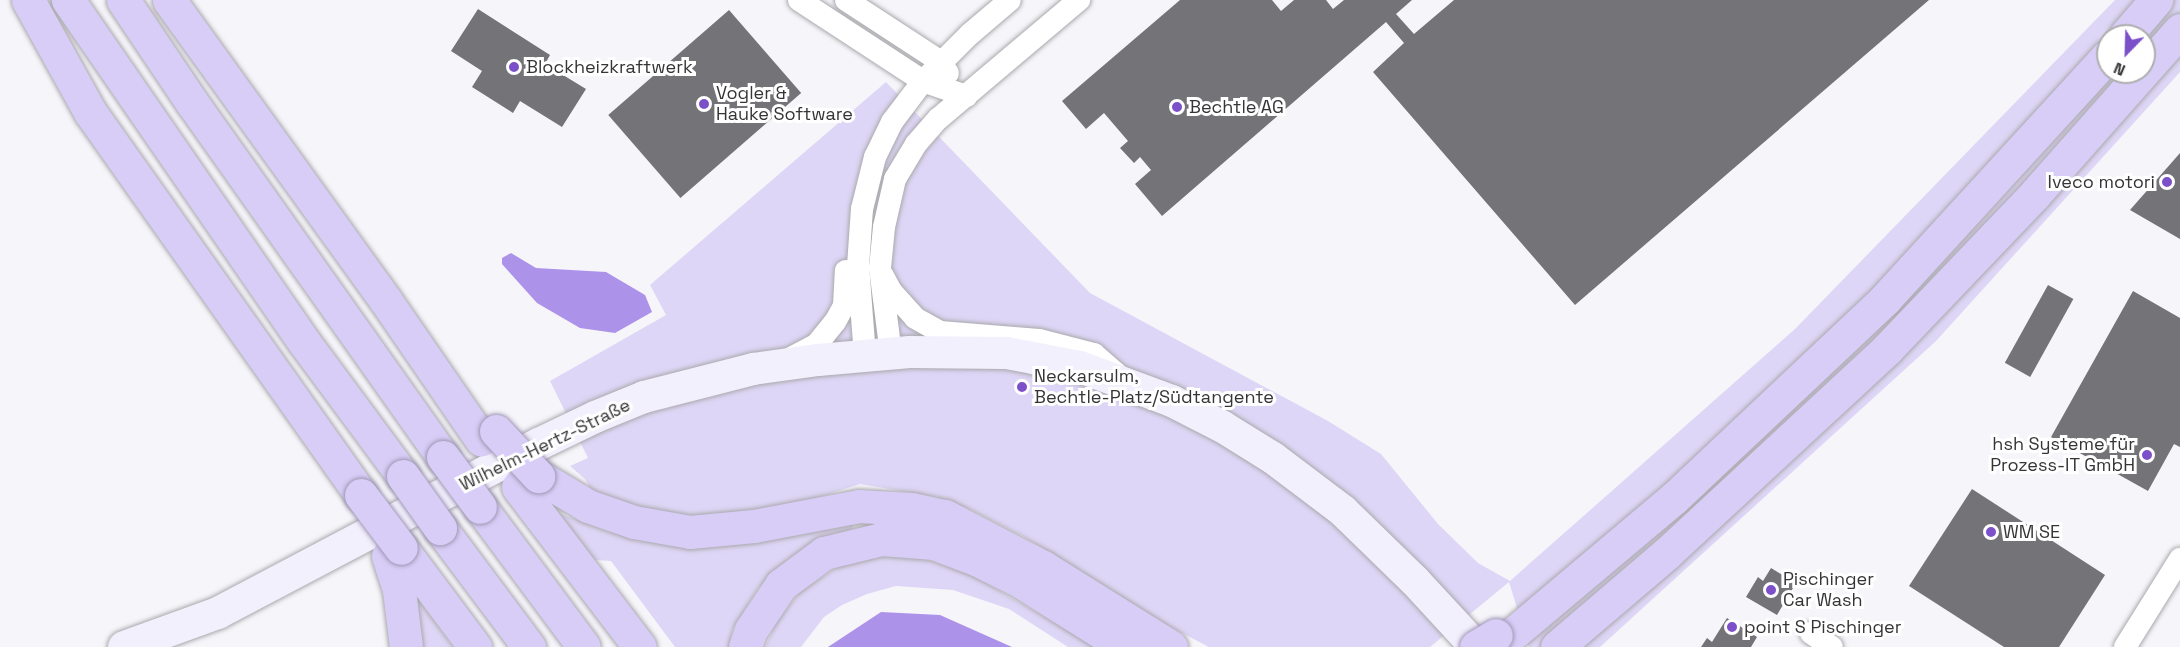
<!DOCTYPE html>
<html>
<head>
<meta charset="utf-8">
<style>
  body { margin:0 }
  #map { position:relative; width:2180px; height:647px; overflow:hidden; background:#f6f5fa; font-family:"Space Grotesk",sans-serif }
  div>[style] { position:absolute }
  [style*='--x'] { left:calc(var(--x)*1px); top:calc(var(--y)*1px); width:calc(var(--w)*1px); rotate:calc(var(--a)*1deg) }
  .green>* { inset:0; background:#ded6f6 }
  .water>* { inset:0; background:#ad92ea }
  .building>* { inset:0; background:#747377; transform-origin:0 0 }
  .roads { filter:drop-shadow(0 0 2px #aaa9ad) drop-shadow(0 0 2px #aaa9ad) }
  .street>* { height:22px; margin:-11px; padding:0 11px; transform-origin:11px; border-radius:11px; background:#fff }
  .secondary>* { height:32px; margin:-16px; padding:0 16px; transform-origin:16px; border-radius:16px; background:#f3f0fd }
  .highway>* { height:33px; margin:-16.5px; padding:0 16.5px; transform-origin:16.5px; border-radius:16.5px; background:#d8cdf7 }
  .bridges { filter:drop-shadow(0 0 2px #9f97b3) drop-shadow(0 0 2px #9f97b3) }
  .highway-bridge>* { height:33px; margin:-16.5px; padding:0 16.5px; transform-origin:16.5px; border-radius:16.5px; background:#d8cdf7 }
  .dots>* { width:16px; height:16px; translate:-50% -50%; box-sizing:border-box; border:3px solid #fff; border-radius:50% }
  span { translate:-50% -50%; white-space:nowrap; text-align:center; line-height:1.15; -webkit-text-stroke:6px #fff; paint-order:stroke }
  .poi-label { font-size:18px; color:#353436 }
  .left { translate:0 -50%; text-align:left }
  .right { translate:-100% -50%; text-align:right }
  .street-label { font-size:18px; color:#353436 }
  .north { position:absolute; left:2096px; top:24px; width:60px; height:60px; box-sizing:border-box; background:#fff; border:2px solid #aeaeaf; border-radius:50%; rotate:203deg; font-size:16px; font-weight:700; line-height:24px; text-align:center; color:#353436 }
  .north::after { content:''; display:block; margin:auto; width:21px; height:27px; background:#7c50c9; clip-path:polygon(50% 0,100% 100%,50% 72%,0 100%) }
</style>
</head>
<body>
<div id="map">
  <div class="green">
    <div style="clip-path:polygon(evenodd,2115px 0,2180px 0,2180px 72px,1936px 341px,1600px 647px,1529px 647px,1509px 582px,1430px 647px,1209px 647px,1157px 620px,1025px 537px,972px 510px,936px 497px,860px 484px,807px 501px,735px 516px,687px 518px,644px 511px,592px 491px,585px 479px,570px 466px,588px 458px,550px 381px,666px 315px,650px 285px,886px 82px,1090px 293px,1328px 421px,1381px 454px,1438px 524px,1478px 563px,1510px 581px,1795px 329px,2115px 0,2108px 36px,2144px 36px,2144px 72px,2108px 72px,2108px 36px)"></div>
    <div style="clip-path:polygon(559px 513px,609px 532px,678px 544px,746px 544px,855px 520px,852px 529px,794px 555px,758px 588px,732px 630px,729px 647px,675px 647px,611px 561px,595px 560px)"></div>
    <div style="clip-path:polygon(882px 555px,922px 558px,972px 575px,1096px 647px,1068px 647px,1009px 609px,953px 590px,896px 586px,867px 594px,842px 605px,824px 617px,801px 647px,765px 647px,776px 623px,800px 592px,839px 566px)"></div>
    <div style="clip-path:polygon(417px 598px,453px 647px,422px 647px,414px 600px)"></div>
  </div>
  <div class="water">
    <div style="clip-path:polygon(511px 253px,536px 268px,606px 272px,645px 295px,652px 312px,615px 333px,580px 328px,537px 303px,502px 264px,502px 258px)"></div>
    <div style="clip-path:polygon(881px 612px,940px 615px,1012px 647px,828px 647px)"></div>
  </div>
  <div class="building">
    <div style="clip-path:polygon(1180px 0,1272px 0,1281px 11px,1294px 0,1326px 0,1333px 9px,1344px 0,1412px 0,1396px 14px,1414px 34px,1454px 0,1929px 0,1575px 305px,1373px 72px,1404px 43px,1386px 22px,1162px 216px,1135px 184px,1151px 170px,1140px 157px,1134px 163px,1120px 148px,1128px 141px,1104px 113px,1086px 129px,1062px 101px)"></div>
    <div style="clip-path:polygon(478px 9px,550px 55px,545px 64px,586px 89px,562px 127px,520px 101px,513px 113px,472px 87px,482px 71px,451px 51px)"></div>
    <div style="left:729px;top:10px;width:110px;height:160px;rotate:49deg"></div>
    <div style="clip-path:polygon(2180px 153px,2180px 239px,2130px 210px)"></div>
    <div style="left:2048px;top:285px;width:29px;height:89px;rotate:29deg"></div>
    <div style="clip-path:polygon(2133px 291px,2180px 318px,2180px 447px,2174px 444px,2148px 491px,2051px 437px)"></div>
    <div style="clip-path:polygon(1972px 489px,2105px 575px,2059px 647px,2004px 647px,1909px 586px)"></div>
    <div style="clip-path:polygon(1771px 568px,1796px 583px,1777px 615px,1746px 597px,1758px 577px,1763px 581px)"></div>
    <div style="clip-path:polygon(1727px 618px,1757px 637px,1751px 647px,1701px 647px,1707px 638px,1712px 642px)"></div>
  </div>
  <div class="roads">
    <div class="street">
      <div style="--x:799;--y:0;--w:148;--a:33.2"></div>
      <div style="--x:923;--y:81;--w:46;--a:19.2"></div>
      <div style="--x:846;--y:0;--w:113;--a:33.1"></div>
      <div style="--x:941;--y:62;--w:13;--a:58"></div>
      <div style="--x:883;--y:276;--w:17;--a:62"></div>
      <div style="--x:891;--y:291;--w:36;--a:48"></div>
      <div style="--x:915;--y:318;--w:29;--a:29"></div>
      <div style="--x:940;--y:332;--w:99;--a:4.6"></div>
      <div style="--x:1039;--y:340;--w:57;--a:14.3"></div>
      <div style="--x:1094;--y:354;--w:32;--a:41"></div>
      <div style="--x:891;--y:354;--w:87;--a:-97.3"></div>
      <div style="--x:880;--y:268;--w:41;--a:-84.4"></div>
      <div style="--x:884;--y:227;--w:49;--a:-77.1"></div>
      <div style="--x:895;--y:179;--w:41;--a:-59"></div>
      <div style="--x:916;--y:144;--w:33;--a:-49"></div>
      <div style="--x:938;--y:119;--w:185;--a:-40.2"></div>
      <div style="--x:865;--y:356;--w:90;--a:-94.4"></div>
      <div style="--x:858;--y:266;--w:57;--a:-86"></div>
      <div style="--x:862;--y:209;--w:54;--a:-76"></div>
      <div style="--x:875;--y:157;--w:39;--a:-64"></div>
      <div style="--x:892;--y:122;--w:51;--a:-52.9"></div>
      <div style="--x:923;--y:81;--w:66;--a:-45"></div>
      <div style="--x:970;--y:34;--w:52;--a:-40.4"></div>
      <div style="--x:791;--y:358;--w:30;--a:-28"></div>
      <div style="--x:817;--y:344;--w:28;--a:-51"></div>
      <div style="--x:835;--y:322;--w:18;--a:-61"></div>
      <div style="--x:844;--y:306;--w:35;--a:-87"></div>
      <div style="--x:1811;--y:633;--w:25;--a:34"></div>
      <div style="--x:2125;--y:647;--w:104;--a:-58"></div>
    </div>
    <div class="secondary">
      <div style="--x:124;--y:647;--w:100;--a:-19.9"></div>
      <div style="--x:218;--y:613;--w:363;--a:-27.8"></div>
      <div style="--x:539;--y:444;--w:62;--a:-25.7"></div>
      <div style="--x:595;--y:417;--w:53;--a:-22.2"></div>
      <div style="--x:644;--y:397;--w:113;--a:-14.4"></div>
      <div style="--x:753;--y:369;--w:66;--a:-7.9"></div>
      <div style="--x:818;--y:360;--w:92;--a:-5"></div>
      <div style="--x:910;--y:352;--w:97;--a:0.6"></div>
      <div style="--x:1007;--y:353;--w:74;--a:10.9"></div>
      <div style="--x:1080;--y:367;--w:98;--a:20.3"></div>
      <div style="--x:1172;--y:401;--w:57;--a:27"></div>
      <div style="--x:1223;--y:427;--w:59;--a:31.8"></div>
      <div style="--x:1273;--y:458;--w:88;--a:37.1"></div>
      <div style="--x:1343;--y:511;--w:100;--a:44.2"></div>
      <div style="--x:1415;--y:581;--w:90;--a:47.3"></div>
    </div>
    <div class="highway">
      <div style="--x:28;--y:0;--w:128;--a:61"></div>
      <div style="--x:90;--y:112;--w:469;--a:54.7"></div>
      <div style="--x:68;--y:0;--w:416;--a:55.4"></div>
      <div style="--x:304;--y:342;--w:167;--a:53.5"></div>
      <div style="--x:123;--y:0;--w:125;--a:56.1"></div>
      <div style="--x:193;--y:104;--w:433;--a:54.7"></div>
      <div style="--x:169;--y:0;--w:371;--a:54.2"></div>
      <div style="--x:386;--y:301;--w:168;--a:55.5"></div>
      <div style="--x:2125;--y:36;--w:48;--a:-49.3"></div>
      <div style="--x:538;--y:476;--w:58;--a:31"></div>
      <div style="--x:588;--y:506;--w:49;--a:19.2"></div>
      <div style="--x:634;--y:522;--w:57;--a:10.1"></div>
      <div style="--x:690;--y:532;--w:64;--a:-5.4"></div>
      <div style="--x:754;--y:526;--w:107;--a:-10.8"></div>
      <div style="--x:859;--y:506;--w:52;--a:3.3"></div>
      <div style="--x:911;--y:509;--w:35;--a:12"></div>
      <div style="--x:945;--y:516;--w:110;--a:27.5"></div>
      <div style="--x:1043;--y:567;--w:151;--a:32"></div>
      <div style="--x:518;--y:487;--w:201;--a:52.7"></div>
      <div style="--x:480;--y:507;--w:174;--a:53.4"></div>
      <div style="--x:440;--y:528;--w:149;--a:53.2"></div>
      <div style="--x:401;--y:548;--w:124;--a:53.2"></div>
      <div style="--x:388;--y:556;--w:36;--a:72"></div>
      <div style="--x:399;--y:590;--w:57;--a:83"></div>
      <div style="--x:745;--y:647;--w:18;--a:-71"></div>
      <div style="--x:751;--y:630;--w:54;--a:-56.3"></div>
      <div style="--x:781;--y:585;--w:54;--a:-36.7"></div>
      <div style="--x:824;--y:553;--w:59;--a:-13.8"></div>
      <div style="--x:881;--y:539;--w:53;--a:4.3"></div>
      <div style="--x:934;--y:543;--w:47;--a:21.1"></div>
      <div style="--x:978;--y:560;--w:47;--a:26.6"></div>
      <div style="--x:1020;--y:581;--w:124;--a:32.2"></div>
      <div style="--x:1497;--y:647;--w:230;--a:-40.1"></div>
      <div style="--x:1673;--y:499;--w:291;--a:-43.3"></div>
      <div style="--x:1885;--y:299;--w:330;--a:-47.5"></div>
      <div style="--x:1557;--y:647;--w:145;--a:-40.5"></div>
      <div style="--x:1667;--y:553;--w:300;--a:-42.8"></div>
      <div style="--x:1887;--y:349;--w:214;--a:-46.3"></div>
      <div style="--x:2035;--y:194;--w:219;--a:-48.5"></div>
    </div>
  </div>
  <div class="bridges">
    <div class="highway-bridge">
      <div style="--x:496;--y:431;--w:62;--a:47"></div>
      <div style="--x:443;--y:457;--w:62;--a:53.5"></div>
      <div style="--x:403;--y:476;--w:64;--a:54.6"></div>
      <div style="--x:361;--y:495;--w:66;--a:53"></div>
      <div style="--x:1476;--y:647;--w:23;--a:-31"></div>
    </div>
  </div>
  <div class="dots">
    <div style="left:514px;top:67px;background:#7c50c9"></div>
    <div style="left:704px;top:104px;background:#7c50c9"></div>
    <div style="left:1177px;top:107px;background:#7c50c9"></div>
    <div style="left:2167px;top:182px;background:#7c50c9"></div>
    <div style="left:1022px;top:387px;background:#7c50c9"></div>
    <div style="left:2147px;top:455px;background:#7c50c9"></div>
    <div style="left:1991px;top:532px;background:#7c50c9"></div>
    <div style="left:1771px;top:590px;background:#7c50c9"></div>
    <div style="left:1732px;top:627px;background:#7c50c9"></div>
  </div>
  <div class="poi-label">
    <span class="left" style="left:526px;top:67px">Blockheizkraftwerk</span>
    <span class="left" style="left:716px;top:104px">Vogler &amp;<br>Hauke Software</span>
    <span class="left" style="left:1189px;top:107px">Bechtle AG</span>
    <span class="right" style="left:2155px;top:182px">Iveco motori</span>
    <span class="left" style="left:1034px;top:387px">Neckarsulm,<br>Bechtle-Platz/Südtangente</span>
    <span class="right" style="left:2135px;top:455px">hsh Systeme für<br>Prozess-IT GmbH</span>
    <span class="left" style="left:2003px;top:532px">WM SE</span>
    <span class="left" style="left:1783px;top:590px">Pischinger<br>Car Wash</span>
    <span class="left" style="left:1744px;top:627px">point S Pischinger</span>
  </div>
  <div class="street-label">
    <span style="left:545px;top:445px;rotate:-26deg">Wilhelm-Hertz-Straße</span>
  </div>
  <div class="north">N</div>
</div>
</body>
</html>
